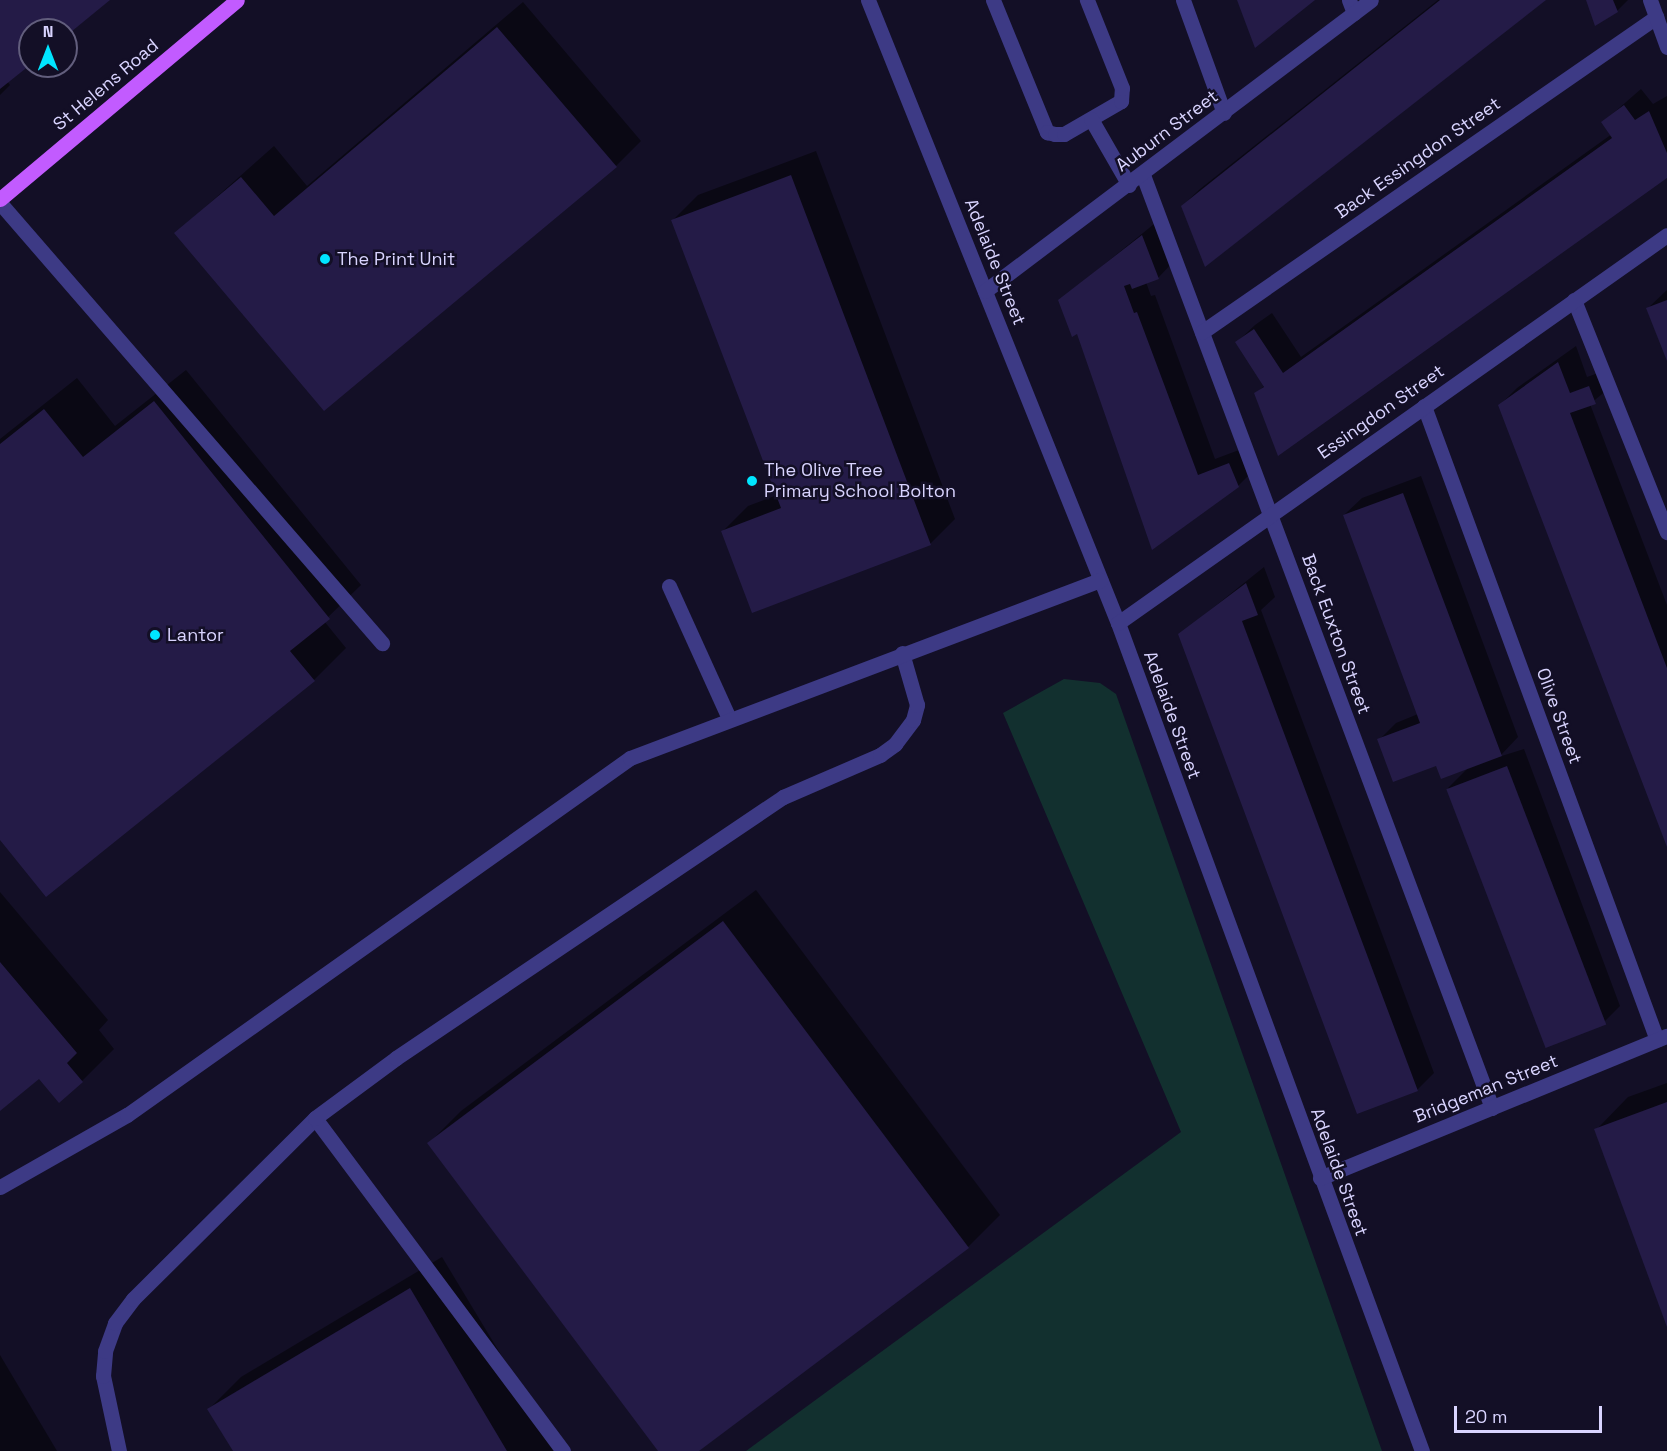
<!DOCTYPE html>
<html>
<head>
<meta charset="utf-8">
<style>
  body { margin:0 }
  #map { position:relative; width:1667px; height:1451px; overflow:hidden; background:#130f26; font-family:"Space Grotesk",sans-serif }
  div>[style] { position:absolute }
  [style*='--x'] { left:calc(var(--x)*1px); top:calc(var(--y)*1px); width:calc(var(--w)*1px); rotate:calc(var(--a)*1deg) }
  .green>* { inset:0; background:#12302f }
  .shadow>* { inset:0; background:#0007 }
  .building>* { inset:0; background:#241b47; transform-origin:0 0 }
  .service>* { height:15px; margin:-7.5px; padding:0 7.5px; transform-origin:7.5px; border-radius:7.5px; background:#3d3a85 }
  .minor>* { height:15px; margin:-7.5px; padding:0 7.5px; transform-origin:7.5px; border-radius:7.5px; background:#3d3a85 }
  .primary>* { height:15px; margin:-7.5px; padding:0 7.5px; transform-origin:7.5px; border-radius:7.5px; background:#c25bff }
  .dots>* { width:16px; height:16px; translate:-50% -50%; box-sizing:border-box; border:3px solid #130f26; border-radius:50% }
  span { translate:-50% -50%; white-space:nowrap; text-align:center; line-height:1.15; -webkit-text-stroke:5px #130f26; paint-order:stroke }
  .street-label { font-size:18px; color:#d9d4ff }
  .poi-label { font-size:18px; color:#d9d4ff }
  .left { translate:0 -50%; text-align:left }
  .north { position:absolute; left:18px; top:18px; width:60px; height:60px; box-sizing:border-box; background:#130f26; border:2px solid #625e7d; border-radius:50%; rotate:0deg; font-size:16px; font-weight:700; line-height:24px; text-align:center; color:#d9d4ff }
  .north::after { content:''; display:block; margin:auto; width:21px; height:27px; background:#00e5ff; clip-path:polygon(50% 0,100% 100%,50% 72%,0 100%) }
  .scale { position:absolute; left:1454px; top:1406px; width:148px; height:27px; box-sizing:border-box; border:3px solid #d9d4ff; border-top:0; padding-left:8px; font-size:18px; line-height:21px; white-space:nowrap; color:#d9d4ff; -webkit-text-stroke:4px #130f26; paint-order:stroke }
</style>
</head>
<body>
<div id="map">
  <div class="green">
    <div style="clip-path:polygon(1064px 679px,1100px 683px,1116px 694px,1382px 1451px,746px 1451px,1181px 1132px,1003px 713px)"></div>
  </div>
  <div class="shadow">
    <div style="clip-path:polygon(0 0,108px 0,66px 34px,66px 30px,30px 30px,30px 63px,7px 81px,10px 85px,0 95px)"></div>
    <div style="clip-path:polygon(1438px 0,1543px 0,1182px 206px,1200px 189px)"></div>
    <div style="clip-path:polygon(1587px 0,1628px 0,1617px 11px)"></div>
    <div style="clip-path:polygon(523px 2px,641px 141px,616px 166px,176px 233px,274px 146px,307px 186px)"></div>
    <div style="clip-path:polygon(1641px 89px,1653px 104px,1667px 96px,1667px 176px,1256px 394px,1265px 385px,1237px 342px,1255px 325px,1272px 313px,1301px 357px,1612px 134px,1603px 122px)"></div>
    <div style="clip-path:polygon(816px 151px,955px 519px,930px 544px,723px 531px,748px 506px,777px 495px,673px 220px,698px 195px)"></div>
    <div style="clip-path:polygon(1159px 220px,1175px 260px,1158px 278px,1146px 282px,1151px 296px,1155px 295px,1215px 459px,1247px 447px,1256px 468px,1238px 486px,1153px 548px,1078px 332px,1059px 301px)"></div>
    <div style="clip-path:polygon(1667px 290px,1667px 359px,1648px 308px)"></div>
    <div style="clip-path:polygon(1576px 346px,1587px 377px,1607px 370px,1613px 385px,1590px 404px,1667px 605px,1667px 841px,1500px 405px,1517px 388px)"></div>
    <div style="clip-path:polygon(186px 370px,361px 585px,324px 621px,346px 648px,314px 680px,46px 895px,0 838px,0 439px,77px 378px,115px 426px)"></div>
    <div style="clip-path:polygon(1421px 476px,1518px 737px,1501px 755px,1476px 764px,1524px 749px,1620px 1006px,1603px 1023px,1448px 788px,1470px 766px,1437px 764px,1379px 740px,1396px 723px,1418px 714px,1344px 515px,1362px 498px)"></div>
    <div style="clip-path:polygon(1264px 567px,1275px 597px,1261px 610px,1434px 1073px,1417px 1090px,1179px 635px)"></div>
    <div style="clip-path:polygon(756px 890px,1000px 1215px,968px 1247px,696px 1451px,660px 1451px,429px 1143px,461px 1111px)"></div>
    <div style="clip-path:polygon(0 892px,108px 1020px,99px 1030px,114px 1049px,82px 1081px,39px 1077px,0 1109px)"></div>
    <div style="clip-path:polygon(1667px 1083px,1667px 1324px,1596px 1130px,1628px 1097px)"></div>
    <div style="clip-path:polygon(442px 1257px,559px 1451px,235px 1451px,209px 1409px,241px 1377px)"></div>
    <div style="clip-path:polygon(0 1355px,57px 1451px,0 1451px)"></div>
  </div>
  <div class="building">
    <div style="clip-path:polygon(0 0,110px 0,66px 36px,66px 30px,30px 30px,30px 65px,0 89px)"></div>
    <div style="clip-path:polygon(1237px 0,1315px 0,1255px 48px)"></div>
    <div style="clip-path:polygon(1440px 0,1546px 0,1205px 267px,1181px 206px)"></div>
    <div style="clip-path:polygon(1586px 0,1613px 0,1618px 12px,1595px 26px)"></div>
    <div style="clip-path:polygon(497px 27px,617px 167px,324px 411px,174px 233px,241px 177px,274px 216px)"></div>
    <div style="clip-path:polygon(1624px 105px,1635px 120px,1649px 111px,1667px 153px,1667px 178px,1278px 456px,1254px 393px,1264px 387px,1235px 342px,1254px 329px,1283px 373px,1612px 138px,1601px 122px)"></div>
    <div style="clip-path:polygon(791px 175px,931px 545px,752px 613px,721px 531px,781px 508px,671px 220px)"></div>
    <div style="clip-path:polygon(1142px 235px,1159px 279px,1132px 289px,1130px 284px,1124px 286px,1134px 313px,1137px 312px,1198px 475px,1229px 463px,1239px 487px,1152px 550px,1077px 334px,1072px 337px,1058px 300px)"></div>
    <div style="clip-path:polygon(1667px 300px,1667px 361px,1646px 308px)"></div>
    <div style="clip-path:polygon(1558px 362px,1570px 393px,1589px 386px,1596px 404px,1570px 413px,1667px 668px,1667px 847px,1498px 405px)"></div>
    <div style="clip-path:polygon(154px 401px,330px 619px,290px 651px,315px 681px,46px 897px,0 840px,0 444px,44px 409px,83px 457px)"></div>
    <div style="clip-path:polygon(1403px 493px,1502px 756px,1441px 779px,1436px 766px,1393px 782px,1377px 739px,1420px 723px,1343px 515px)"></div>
    <div style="clip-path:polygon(1246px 583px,1258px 615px,1242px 621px,1418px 1091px,1357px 1114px,1178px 634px)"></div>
    <div style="left:1507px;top:766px;width:277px;height:65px;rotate:69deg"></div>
    <div style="clip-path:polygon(723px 921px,969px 1248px,699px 1451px,658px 1451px,427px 1143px)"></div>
    <div style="clip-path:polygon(0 962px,77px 1053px,67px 1063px,83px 1082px,59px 1103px,39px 1079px,0 1111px)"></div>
    <div style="clip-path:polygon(1667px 1102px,1667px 1327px,1594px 1129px)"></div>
    <div style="clip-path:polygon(410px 1288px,507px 1451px,233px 1451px,207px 1409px)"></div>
  </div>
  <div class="service">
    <div style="--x:993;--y:0;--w:143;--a:67.8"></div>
    <div style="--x:1047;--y:132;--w:8;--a:14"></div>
    <div style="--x:1055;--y:134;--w:9;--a:0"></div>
    <div style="--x:1064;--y:134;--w:66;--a:-30.1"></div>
    <div style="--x:1121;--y:101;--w:13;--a:-86"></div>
    <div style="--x:1122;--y:88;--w:95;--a:-111.7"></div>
    <div style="--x:1349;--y:0;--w:14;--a:69"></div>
    <div style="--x:1091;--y:119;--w:76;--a:60.1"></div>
    <div style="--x:1143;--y:175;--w:996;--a:69.49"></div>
    <div style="--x:0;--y:203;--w:583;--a:49.04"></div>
    <div style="--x:1574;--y:300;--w:250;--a:68.2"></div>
    <div style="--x:1202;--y:332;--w:553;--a:-34.75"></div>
    <div style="--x:669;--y:586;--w:145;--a:65.6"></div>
    <div style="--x:0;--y:1187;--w:146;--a:-29.6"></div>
    <div style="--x:119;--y:1451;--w:77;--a:-102"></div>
    <div style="--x:103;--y:1376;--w:25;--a:-85"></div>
    <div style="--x:105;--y:1351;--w:30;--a:-70"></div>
    <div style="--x:115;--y:1323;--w:30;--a:-53"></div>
    <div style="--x:133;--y:1299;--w:257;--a:-44.8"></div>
    <div style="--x:563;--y:1451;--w:415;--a:-126.7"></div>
    <div style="--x:315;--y:1118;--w:101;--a:-36.5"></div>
    <div style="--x:396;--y:1058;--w:467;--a:-34"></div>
    <div style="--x:783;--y:797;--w:106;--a:-23.4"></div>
    <div style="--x:880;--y:755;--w:19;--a:-36"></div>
    <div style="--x:895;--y:744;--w:30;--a:-53"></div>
    <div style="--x:913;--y:720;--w:16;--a:-75"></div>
    <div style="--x:917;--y:705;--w:54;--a:-106.1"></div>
  </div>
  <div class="minor">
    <div style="--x:868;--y:0;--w:671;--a:68.14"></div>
    <div style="--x:1118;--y:623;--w:882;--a:69.84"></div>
    <div style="--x:1183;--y:0;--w:120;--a:70.1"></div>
    <div style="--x:1650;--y:0;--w:50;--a:70.1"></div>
    <div style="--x:985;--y:291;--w:483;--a:-37"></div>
    <div style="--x:1424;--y:406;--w:675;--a:69.82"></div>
    <div style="--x:1118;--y:623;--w:672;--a:-35.25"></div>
    <div style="--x:127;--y:1115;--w:617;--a:-35.36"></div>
    <div style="--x:630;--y:758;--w:503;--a:-20.74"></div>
    <div style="--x:1320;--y:1178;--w:375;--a:-22.3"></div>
  </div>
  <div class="primary">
    <div style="--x:0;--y:199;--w:309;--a:-40"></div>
  </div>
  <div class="dots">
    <div style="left:325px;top:259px;background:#00e5ff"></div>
    <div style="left:752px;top:481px;background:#00e5ff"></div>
    <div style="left:155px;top:635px;background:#00e5ff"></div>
  </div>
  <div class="street-label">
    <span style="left:106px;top:85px;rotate:-40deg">St Helens Road</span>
    <span style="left:1167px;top:131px;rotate:-37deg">Auburn Street</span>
    <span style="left:1418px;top:158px;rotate:-35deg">Back Essingdon Street</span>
    <span style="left:995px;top:262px;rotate:68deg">Adelaide Street</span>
    <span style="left:1381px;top:412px;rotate:-35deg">Essingdon Street</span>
    <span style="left:1336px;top:634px;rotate:70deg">Back Euxton Street</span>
    <span style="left:1172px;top:715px;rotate:70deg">Adelaide Street</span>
    <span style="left:1559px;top:716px;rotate:70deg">Olive Street</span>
    <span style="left:1486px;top:1089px;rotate:-22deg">Bridgeman Street</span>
    <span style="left:1339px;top:1172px;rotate:70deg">Adelaide Street</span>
  </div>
  <div class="poi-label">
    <span class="left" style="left:337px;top:259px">The Print Unit</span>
    <span class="left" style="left:764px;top:481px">The Olive Tree<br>Primary School Bolton</span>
    <span class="left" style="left:167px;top:635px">Lantor</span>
  </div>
  <div class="north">N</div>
  <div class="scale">20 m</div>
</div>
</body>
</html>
